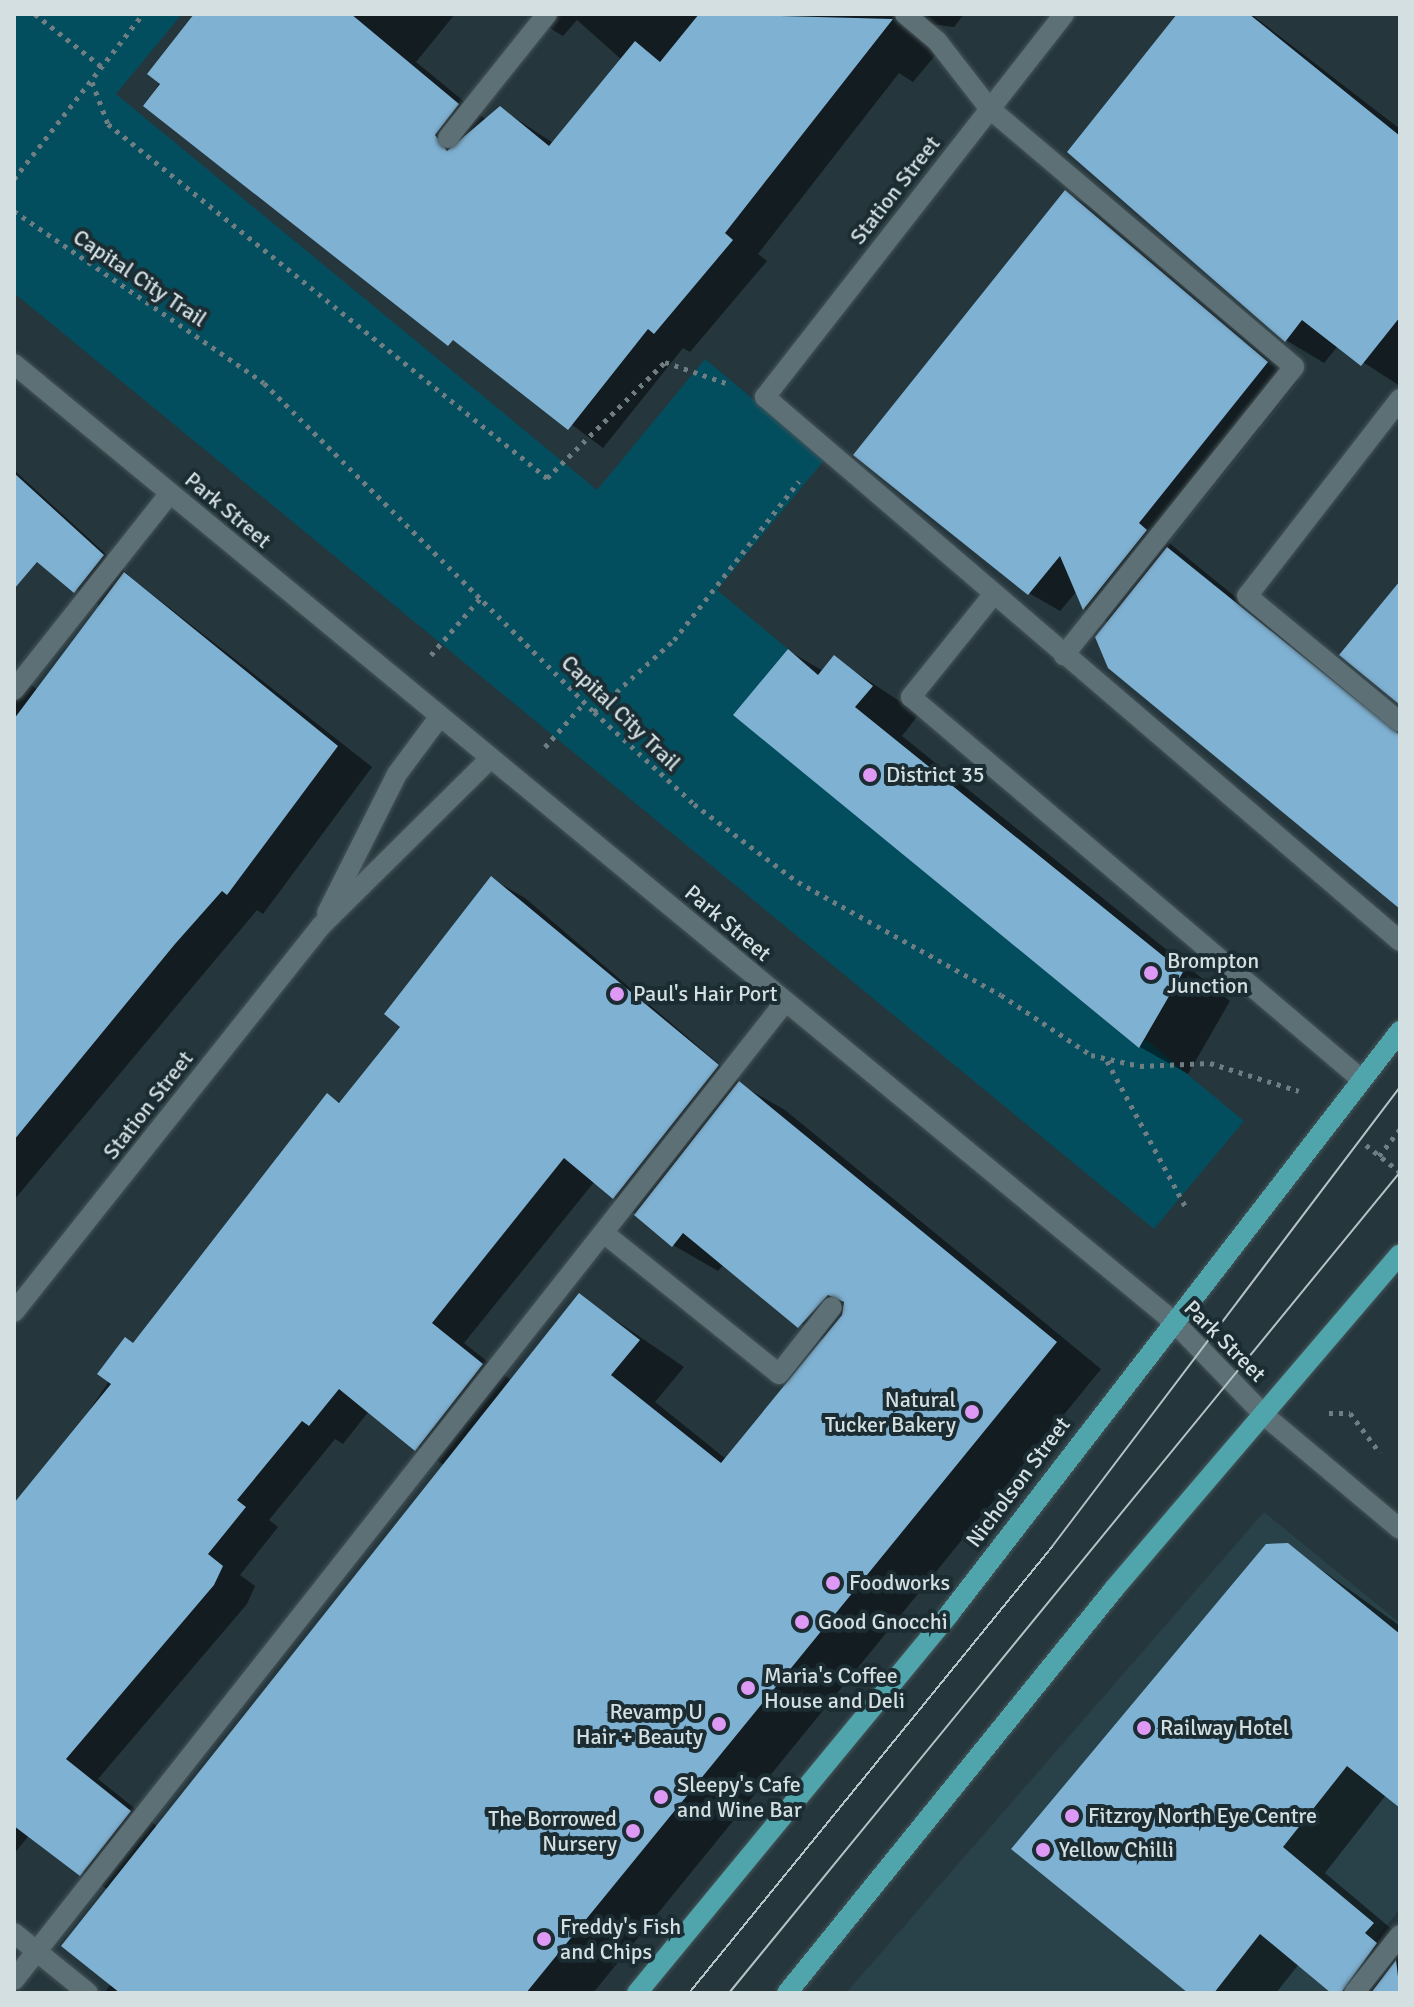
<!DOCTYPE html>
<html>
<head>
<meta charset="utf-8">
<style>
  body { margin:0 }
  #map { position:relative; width:1414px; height:2007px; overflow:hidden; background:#25363c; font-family:Signika,sans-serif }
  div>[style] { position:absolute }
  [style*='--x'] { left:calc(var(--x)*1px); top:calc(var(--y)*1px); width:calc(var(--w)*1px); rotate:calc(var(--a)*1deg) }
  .built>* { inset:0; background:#29424a }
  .green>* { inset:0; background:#034e5e }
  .shadow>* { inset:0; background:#0007 }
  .building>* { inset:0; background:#7fb1d3 }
  .path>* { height:5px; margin-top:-2.5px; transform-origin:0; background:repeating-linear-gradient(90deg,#6f7e82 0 4px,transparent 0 10px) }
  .roads { filter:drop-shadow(0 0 2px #455458) drop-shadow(0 0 2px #455458) }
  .service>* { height:20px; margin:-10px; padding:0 10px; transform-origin:10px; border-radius:10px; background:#5d7076 }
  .minor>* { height:20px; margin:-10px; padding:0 10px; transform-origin:10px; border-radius:10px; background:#5d7076 }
  .tertiary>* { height:20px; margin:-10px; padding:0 10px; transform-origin:10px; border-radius:10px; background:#5d7076 }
  .primary>* { height:20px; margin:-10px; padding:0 10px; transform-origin:10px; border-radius:10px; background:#4fa5ab }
  .tram>* { height:2px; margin:-1px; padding:0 1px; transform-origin:1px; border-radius:1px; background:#b6c2c6 }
  .dots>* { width:22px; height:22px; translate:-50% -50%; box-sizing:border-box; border:4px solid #1b2c32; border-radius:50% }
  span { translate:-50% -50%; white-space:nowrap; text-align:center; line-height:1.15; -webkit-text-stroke:8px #1b2c32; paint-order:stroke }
  .street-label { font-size:22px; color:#d4dfe2 }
  .poi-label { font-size:22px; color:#d4dfe2 }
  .left { translate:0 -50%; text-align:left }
  .right { translate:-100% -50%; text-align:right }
  .frame { position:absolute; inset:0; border:16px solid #d4dfe2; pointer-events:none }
</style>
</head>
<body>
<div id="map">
  <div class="built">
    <div style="clip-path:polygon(1264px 1512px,1400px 1623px,1400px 1909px,1331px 1993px,846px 1993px)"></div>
  </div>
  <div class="green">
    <div style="clip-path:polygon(14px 14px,182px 14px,116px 94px,597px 490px,705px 359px,825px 459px,717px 590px,788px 649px,734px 715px,1139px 1048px,1146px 1040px,1244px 1121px,1154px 1229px,14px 293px)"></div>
  </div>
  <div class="shadow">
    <div style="clip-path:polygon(201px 14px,455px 14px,416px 62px,489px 122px,500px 108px,553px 143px,622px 60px,577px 20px,563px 36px,526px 14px,964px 14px,954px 27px,930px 24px,938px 52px,913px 82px,899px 73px,758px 254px,767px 261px,690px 352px,683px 348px,603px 448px,146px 105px)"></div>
    <div style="clip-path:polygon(1179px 14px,1251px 14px,1400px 129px,1400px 386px,1338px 346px,1324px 363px,1286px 340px,1070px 152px)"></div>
    <div style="clip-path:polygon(1066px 193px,1097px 210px,1298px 381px,1168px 542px,1400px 731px,1400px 906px,1109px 623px,1085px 609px,1077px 591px,1060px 611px,1029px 593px)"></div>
    <div style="clip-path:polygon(14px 470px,134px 580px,372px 767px,263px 914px,257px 910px,14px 1200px,14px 670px,39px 691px,101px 607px,14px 544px)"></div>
    <div style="clip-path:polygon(789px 651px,823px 671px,834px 658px,919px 714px,902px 736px,1230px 1001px,1188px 1074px,1140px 1047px,736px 715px)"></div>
    <div style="clip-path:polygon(evenodd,492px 879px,525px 898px,748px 1089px,785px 1110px,1101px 1369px,593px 1993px,104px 1993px,111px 1984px,108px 1890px,30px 1834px,14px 1854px,14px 1520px,134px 1345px,328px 1096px,341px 1103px,403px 1027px,492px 879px,595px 1181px,673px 1245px,718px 1271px,724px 1264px,824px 1341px,726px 1459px,655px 1402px,684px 1367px,580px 1296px,512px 1381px,464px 1343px,595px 1181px,492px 879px,369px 1411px,445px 1466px,158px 1827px,98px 1779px,247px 1604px,255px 1586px,240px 1575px,278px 1527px,269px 1520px,335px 1439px,343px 1444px,369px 1411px)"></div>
    <div style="clip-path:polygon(1287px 1545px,1400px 1626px,1400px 1806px,1386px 1795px,1325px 1873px,1400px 1936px,1400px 1993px,1334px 1993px,1299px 1964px,1276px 1993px,1192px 1993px)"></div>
  </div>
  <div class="building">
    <div style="clip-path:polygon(194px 14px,351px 14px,459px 104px,435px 135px,447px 151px,500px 106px,549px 146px,635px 41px,660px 62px,699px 14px,893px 19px,725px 233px,733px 240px,654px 334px,648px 329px,568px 430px,453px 340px,448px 346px,143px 106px,160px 84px,147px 74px)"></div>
    <div style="clip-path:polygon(1177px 14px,1249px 14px,1400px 136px,1400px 317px,1361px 366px,1302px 320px,1285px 342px,1067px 152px)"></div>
    <div style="clip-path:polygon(1065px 190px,1268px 362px,1139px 523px,1147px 530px,1083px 610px,1060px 556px,1028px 595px,853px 455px)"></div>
    <div style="clip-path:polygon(14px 473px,104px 555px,74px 593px,37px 562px,14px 589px)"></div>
    <div style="clip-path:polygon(1167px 547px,1400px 735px,1400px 909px,1108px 668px,1095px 637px)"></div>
    <div style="clip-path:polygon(124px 572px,338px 746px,227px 895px,222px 891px,175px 944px,14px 1140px,14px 719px)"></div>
    <div style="clip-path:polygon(1400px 581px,1400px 705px,1339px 655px)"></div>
    <div style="clip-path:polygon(788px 649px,818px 675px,834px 655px,873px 686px,855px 707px,1183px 972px,1139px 1048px,733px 715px)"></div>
    <div style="clip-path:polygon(491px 876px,719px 1065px,613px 1199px,564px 1158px,432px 1323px,483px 1364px,415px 1451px,339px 1389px,309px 1426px,302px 1421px,237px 1500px,246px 1507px,208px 1554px,223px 1566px,214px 1585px,66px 1759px,131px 1811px,80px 1876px,14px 1826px,14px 1503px,111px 1384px,97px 1374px,125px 1337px,133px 1343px,327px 1093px,339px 1103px,400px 1027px,384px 1014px)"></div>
    <div style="clip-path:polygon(739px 1081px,1057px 1342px,526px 1993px,120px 1993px,61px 1946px,579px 1293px,640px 1340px,611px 1375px,721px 1463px,842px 1315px,844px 1302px,828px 1295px,798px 1328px,683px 1233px,672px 1247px,634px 1215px)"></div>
    <div style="clip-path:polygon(1288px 1543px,1400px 1634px,1400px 1808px,1347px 1766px,1283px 1847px,1374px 1923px,1365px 1933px,1377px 1943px,1341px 1993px,1331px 1993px,1260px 1934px,1214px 1993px,1188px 1993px,1011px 1849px,1266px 1544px)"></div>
    <div style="clip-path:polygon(1396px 1960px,1400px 1993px,1371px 1993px)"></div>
  </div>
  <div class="path">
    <div style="--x:35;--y:14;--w:85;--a:38.3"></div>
    <div style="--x:92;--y:82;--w:45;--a:69.1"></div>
    <div style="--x:108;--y:124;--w:564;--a:38.88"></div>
    <div style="--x:547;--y:478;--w:165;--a:-44.5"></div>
    <div style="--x:665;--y:362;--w:65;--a:19"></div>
    <div style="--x:14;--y:179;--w:209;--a:-52"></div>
    <div style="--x:14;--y:211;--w:303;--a:34.5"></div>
    <div style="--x:264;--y:383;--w:466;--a:44.9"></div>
    <div style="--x:594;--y:712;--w:136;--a:42.6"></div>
    <div style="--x:694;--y:804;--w:130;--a:36.9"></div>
    <div style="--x:798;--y:882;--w:232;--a:29.1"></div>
    <div style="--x:1001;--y:995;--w:108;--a:33.7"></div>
    <div style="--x:1091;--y:1055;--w:50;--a:12.7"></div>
    <div style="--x:1140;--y:1066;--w:70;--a:-2.5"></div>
    <div style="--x:1210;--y:1063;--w:93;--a:17.5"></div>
    <div style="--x:431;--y:655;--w:79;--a:-49.1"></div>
    <div style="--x:594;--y:712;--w:108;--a:-42"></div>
    <div style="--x:674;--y:640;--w:202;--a:-51.8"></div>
    <div style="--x:545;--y:747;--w:59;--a:-48.4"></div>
    <div style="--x:1107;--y:1061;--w:167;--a:61.7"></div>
    <div style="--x:1366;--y:1145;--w:43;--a:38.5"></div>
    <div style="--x:1379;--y:1156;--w:34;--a:-52"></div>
    <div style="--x:1329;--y:1413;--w:21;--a:0"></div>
    <div style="--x:1350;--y:1413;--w:50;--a:53.1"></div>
  </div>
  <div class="roads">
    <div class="service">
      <div style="--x:905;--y:14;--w:42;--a:40.2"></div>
      <div style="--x:937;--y:41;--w:85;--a:52.2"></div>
      <div style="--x:989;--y:108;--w:400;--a:40.3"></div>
      <div style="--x:1294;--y:367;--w:369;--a:128.6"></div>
      <div style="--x:448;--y:138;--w:159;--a:-51.4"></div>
      <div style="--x:765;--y:397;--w:836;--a:40.59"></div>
      <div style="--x:1400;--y:399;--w:249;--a:127.8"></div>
      <div style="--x:1247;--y:596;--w:198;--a:39.5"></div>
      <div style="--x:993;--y:595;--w:131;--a:128.8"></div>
      <div style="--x:911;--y:697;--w:590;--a:40.33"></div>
      <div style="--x:14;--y:690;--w:251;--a:-51.6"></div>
      <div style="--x:605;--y:1234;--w:223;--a:38.8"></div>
      <div style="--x:779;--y:1374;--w:85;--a:-51.7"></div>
      <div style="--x:14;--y:1933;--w:95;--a:39"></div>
      <div style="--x:14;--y:1980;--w:1245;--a:-51.75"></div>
      <div style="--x:1354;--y:1993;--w:74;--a:-51.6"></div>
    </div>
    <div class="minor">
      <div style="--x:765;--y:397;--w:486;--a:-52"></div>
      <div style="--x:327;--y:913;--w:156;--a:-63.3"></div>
      <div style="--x:397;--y:774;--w:72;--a:-53.4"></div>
      <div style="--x:14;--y:1312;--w:492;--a:-51.5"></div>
      <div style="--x:320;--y:927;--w:240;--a:-44.7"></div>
      <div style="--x:1264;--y:1415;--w:177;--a:40"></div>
    </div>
    <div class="tertiary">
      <div style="--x:14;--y:364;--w:1503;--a:39.55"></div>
      <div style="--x:1173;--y:1321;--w:131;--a:45.9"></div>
    </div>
    <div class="primary">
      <div style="--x:637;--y:1993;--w:492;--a:-50.5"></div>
      <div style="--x:950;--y:1613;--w:736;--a:-52.29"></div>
      <div style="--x:787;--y:1993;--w:520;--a:-51.01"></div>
      <div style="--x:1114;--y:1589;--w:440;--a:-49.5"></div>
    </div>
  </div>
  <div class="tram">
    <div style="--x:689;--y:1993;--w:574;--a:-50.87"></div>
    <div style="--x:1051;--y:1548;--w:578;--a:-52.87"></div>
    <div style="--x:729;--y:1993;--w:1060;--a:-50.74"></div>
  </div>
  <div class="dots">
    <div style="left:870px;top:775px;background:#dd99f4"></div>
    <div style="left:1151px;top:973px;background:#dd99f4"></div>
    <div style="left:617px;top:994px;background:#dd99f4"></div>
    <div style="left:972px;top:1412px;background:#dd99f4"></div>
    <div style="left:833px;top:1583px;background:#dd99f4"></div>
    <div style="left:802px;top:1622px;background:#dd99f4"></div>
    <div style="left:748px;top:1688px;background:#dd99f4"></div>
    <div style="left:719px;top:1724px;background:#dd99f4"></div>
    <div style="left:1144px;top:1728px;background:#dd99f4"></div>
    <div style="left:661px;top:1797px;background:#dd99f4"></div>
    <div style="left:1072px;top:1816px;background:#dd99f4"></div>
    <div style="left:633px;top:1831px;background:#dd99f4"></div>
    <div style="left:1043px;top:1850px;background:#dd99f4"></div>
    <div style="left:544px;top:1939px;background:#dd99f4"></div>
  </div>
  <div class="street-label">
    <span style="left:895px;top:190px;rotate:-52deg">Station Street</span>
    <span style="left:140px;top:278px;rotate:34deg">Capital City Trail</span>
    <span style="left:228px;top:510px;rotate:40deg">Park Street</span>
    <span style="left:621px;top:713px;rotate:44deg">Capital City Trail</span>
    <span style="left:728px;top:923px;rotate:40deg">Park Street</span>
    <span style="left:148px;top:1105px;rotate:-52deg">Station Street</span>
    <span style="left:1225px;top:1341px;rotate:45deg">Park Street</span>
    <span style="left:1018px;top:1482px;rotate:-53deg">Nicholson Street</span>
  </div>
  <div class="poi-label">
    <span class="left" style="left:886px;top:775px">District 35</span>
    <span class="left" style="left:1167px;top:973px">Brompton<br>Junction</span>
    <span class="left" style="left:633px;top:994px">Paul's Hair Port</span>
    <span class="right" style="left:956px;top:1412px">Natural<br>Tucker Bakery</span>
    <span class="left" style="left:849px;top:1583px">Foodworks</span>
    <span class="left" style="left:818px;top:1622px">Good Gnocchi</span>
    <span class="left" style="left:764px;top:1688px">Maria's Coffee<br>House and Deli</span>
    <span class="right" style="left:703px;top:1724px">Revamp U<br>Hair + Beauty</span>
    <span class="left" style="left:1160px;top:1728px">Railway Hotel</span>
    <span class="left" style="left:677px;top:1797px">Sleepy's Cafe<br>and Wine Bar</span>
    <span class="left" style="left:1088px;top:1816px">Fitzroy North Eye Centre</span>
    <span class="right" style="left:617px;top:1831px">The Borrowed<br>Nursery</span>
    <span class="left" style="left:1059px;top:1850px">Yellow Chilli</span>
    <span class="left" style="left:560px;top:1939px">Freddy's Fish<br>and Chips</span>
  </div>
  <div class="frame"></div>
</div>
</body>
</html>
